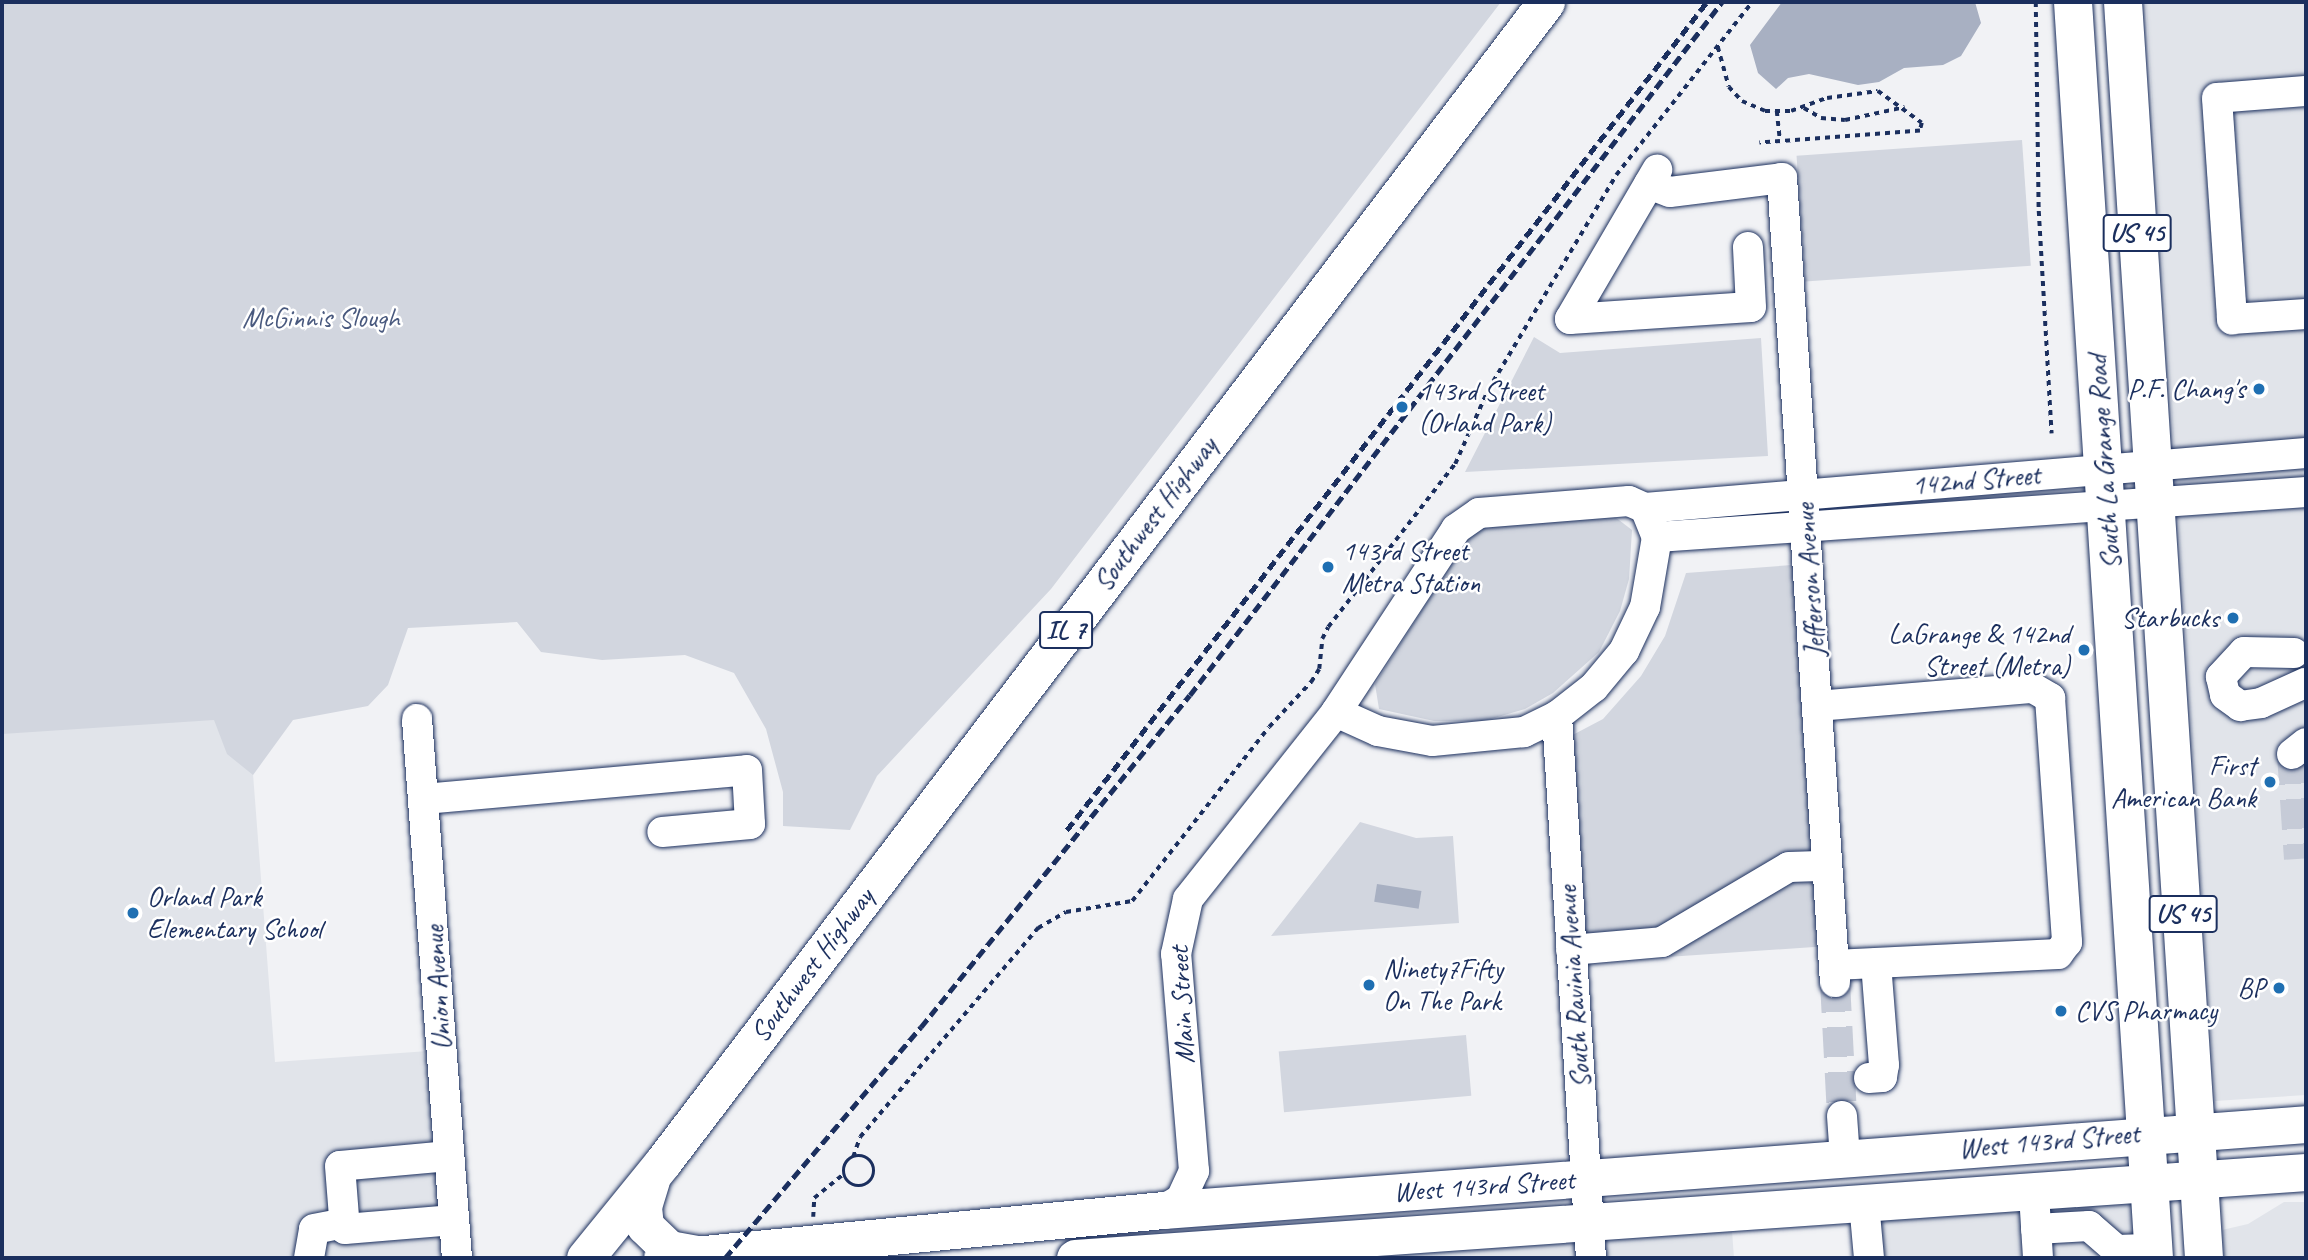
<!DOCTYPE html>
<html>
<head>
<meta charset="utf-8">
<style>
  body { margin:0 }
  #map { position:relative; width:2308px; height:1260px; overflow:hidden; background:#f1f2f5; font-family:Caveat,sans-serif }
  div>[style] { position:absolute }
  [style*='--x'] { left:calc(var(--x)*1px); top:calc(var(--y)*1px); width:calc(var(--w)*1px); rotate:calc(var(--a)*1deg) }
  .built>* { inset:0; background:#e1e4ea }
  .green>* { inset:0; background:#d2d6df; transform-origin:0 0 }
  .water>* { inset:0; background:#a8b0c2; transform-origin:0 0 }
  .minor-tunnel>* { height:30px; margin-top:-15px; transform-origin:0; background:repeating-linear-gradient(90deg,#c6cbd7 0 30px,transparent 0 45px) }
  .path>* { height:3.5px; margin-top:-1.75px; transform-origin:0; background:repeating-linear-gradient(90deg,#1b2f5e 0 5px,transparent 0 10px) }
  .path>.ring { margin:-1.75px; padding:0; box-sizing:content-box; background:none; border:3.5px solid #1b2f5e; border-radius:50% }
  .roads { filter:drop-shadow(0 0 2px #1b2f5e) drop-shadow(0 0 2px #1b2f5e) }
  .minor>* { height:30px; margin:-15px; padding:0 15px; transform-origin:15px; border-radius:15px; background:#fff }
  .major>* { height:37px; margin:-18.5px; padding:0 18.5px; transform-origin:18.5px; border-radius:18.5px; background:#fff }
  .highway>* { height:38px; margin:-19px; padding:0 19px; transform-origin:19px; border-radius:19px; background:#fff }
  .rail>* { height:5px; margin-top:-2.5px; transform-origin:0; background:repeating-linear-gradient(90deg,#1b2f5e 0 10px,transparent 0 15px) }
  .dots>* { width:19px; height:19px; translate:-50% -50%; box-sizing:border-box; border:4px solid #fff; border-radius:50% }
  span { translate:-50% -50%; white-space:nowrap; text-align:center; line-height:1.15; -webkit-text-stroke:5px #fff; paint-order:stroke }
  .shield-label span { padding:2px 5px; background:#fff; border:2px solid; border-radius:5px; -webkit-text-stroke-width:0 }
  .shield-label { font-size:26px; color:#1b2f5e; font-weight:700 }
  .park-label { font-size:28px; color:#49597e }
  .poi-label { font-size:28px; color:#1b2f5e }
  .right { translate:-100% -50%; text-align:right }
  .left { translate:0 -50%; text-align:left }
  .street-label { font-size:28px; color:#1b2f5e }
  .frame { position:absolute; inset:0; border:4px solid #1b2f5e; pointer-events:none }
</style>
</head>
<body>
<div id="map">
  <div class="built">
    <div style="clip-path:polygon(2146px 2px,2306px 2px,2306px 1095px,2215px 1101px)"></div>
    <div style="clip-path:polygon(246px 682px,275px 1062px,428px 1051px,454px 1258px,2px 1258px,2px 698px)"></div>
    <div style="clip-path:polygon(2145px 1188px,2150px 1258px,1873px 1258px,1869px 1207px)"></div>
    <div style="clip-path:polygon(2284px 1202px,2306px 1202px,2306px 1258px,2224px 1258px,2222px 1230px,2248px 1224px)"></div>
    <div style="clip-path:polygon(1731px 1217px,1734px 1258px,1596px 1258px,1593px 1228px)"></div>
    <div style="clip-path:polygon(1584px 1228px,1586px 1258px,1125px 1258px)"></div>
  </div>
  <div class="green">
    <div style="clip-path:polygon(2px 2px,1501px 2px,1051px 589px,877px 776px,850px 830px,783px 826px,783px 792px,766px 729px,734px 673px,685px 655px,602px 660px,541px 652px,517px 622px,408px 628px,388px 685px,368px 706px,293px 720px,253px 775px,227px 754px,214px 720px,2px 734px)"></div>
    <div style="left:2022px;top:140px;width:126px;height:226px;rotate:86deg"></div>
    <div style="clip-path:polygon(1534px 337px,1560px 353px,1761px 338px,1768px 456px,1465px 472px)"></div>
    <div style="clip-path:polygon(1615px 517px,1632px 530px,1629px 579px,1620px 611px,1599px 652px,1553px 693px,1525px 709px,1484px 721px,1434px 721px,1379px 709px,1375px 684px,1468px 538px,1483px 524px)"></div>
    <div style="clip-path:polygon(1806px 564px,1829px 946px,1580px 963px,1565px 739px,1603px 719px,1641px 676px,1665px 636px,1686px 573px)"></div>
    <div style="clip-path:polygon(1360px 822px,1416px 838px,1453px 836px,1459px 923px,1271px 936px)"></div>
    <div style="left:1466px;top:1035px;width:61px;height:188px;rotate:85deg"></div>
  </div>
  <div class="water">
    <div style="clip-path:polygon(1782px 2px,1975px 2px,1981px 23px,1961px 56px,1943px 65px,1904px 68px,1879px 82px,1858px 85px,1809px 74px,1788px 78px,1776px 89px,1758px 73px,1750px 45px)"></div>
    <div style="left:1377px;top:884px;width:45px;height:18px;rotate:9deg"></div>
  </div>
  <div class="minor-tunnel">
    <div style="--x:2292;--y:754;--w:105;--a:86.2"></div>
    <div style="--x:1835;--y:982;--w:134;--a:87"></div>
  </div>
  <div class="path">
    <div style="--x:2036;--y:2;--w:209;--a:89.2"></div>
    <div style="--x:2039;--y:211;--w:223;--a:86.7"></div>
    <div style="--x:1718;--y:47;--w:41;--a:74.6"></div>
    <div style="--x:1729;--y:87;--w:19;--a:47"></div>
    <div style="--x:1742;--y:101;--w:25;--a:23"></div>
    <div style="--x:1765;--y:111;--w:26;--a:0"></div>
    <div style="--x:1791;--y:111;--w:38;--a:-20"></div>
    <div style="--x:1827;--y:98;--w:51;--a:-7.8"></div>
    <div style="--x:1878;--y:91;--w:54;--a:36"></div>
    <div style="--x:1922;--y:123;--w:8;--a:104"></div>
    <div style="--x:1920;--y:131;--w:161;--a:175.7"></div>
    <div style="--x:1804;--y:108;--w:20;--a:30"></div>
    <div style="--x:1821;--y:118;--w:24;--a:5"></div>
    <div style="--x:1845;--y:120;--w:61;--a:-12.2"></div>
    <div style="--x:1777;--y:111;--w:29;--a:84"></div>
    <div class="ring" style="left:844px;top:1156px;width:26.5px;height:26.5px"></div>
    <div style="--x:853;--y:1157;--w:21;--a:-71"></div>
    <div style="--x:860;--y:1137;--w:275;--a:-49.6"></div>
    <div style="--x:1038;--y:928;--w:32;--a:-30"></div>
    <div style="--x:1066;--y:912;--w:67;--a:-9.5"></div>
    <div style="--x:1132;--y:901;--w:221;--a:-51.8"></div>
    <div style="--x:1269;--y:727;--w:62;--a:-47"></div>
    <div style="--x:1311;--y:682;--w:15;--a:-58"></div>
    <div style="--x:1319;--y:669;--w:30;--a:-84"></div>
    <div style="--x:1322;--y:639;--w:13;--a:-63"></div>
    <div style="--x:1328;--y:627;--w:207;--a:-52.1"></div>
    <div style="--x:1455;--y:464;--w:81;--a:-66"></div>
    <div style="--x:1488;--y:390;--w:250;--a:-59.2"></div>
    <div style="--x:1616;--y:175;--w:220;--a:-51.8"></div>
    <div style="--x:813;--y:1217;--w:19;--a:-87"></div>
    <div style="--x:814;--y:1198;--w:38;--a:-39"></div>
  </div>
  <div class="roads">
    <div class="minor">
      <div style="--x:2306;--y:91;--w:89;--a:175.5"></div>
      <div style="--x:2217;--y:98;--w:222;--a:86.1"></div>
      <div style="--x:2232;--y:319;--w:74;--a:-3.9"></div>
      <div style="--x:1649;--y:184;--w:22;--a:21"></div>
      <div style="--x:1670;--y:192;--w:113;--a:-7.1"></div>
      <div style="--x:1782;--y:178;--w:806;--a:86.23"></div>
      <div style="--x:1570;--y:319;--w:181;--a:-3.8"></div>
      <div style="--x:1751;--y:307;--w:60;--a:-92.9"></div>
      <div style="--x:1570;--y:319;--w:173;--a:-59.7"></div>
      <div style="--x:1645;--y:508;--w:663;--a:-4.76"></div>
      <div style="--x:1657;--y:537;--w:651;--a:-3.97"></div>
      <div style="--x:2294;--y:653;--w:50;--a:-178.9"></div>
      <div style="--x:2244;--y:652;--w:34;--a:133"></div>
      <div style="--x:2221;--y:677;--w:18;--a:77"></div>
      <div style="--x:2225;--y:695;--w:19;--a:36"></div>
      <div style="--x:2240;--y:706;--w:21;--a:-8"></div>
      <div style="--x:2261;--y:703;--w:48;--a:-24.4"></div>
      <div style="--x:1817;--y:706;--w:217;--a:-4.8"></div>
      <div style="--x:2033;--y:688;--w:20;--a:30"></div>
      <div style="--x:2050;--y:698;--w:245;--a:86"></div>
      <div style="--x:2067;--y:942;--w:15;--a:127"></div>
      <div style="--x:2058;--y:954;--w:224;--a:177.2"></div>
      <div style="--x:1557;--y:716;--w:543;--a:86.41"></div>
      <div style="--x:417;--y:719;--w:540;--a:85.76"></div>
      <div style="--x:2292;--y:754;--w:18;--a:-38"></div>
      <div style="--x:424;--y:799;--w:324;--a:-5.1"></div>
      <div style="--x:747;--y:770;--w:54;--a:86.8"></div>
      <div style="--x:750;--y:824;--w:88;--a:174.8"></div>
      <div style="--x:1571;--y:950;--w:91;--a:-5"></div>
      <div style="--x:1662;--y:942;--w:147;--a:-30.6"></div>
      <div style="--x:1789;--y:867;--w:38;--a:-2"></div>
      <div style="--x:1869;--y:1078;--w:13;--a:-4"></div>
      <div style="--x:1882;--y:1077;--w:12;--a:-81"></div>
      <div style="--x:1884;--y:1065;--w:102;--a:-94.5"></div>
      <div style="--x:1842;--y:1116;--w:42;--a:85.9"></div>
      <div style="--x:449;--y:1156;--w:109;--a:174.8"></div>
      <div style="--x:340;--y:1166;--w:63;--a:85.5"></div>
      <div style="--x:345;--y:1229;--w:109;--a:-4.7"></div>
      <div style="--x:1864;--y:1203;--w:55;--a:84.8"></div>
      <div style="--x:1163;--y:1210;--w:21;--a:-31"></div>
      <div style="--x:1181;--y:1199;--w:31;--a:-65"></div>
      <div style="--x:1194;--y:1171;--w:218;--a:-94.7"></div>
      <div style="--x:1176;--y:954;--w:56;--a:-77.7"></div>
      <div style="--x:1188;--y:899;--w:238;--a:-51.6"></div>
      <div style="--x:1336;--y:712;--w:219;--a:-56.7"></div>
      <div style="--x:1456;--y:529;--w:28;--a:-35"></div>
      <div style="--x:1479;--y:513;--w:150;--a:-4.6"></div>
      <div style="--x:1629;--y:501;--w:17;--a:24"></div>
      <div style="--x:1645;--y:508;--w:31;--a:68"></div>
      <div style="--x:1657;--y:537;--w:71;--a:99.7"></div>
      <div style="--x:1645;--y:607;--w:49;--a:115.5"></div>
      <div style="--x:1624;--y:651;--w:47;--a:129.8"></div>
      <div style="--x:1594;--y:687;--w:47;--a:141.9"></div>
      <div style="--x:1557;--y:716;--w:37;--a:154"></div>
      <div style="--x:1524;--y:732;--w:92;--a:174.4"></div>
      <div style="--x:1432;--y:741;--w:55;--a:-169.5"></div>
      <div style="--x:1378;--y:731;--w:46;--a:-155.7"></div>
      <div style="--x:2035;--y:1210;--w:48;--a:86.4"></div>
      <div style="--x:2036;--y:1229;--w:53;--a:-3.2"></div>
      <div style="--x:2089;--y:1226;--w:37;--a:41"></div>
      <div style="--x:2117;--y:1250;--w:37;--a:-2"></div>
      <div style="--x:309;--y:1258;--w:29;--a:-80"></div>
      <div style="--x:314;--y:1229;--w:32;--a:-11"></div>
    </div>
    <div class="major">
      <div style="--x:651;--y:1180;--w:28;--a:107"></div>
      <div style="--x:643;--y:1207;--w:19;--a:84"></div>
      <div style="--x:645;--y:1226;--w:33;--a:44"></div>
      <div style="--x:669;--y:1249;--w:28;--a:10"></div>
      <div style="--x:585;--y:1258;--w:124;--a:-50.9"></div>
      <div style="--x:663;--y:1162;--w:1458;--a:-52.72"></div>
      <div style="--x:662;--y:1258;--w:503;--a:-5.47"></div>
      <div style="--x:1163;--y:1210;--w:1146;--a:-4.3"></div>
      <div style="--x:1075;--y:1258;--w:1234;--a:-4"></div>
    </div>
    <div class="highway">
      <div style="--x:2073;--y:2;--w:1259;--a:86.31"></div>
      <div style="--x:2123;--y:2;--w:1259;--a:86.31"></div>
    </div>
  </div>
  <div class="rail">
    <div style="--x:1067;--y:830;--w:1047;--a:-52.3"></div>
    <div style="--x:725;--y:1258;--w:303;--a:-49.7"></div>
    <div style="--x:921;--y:1027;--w:427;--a:-51"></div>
    <div style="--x:1190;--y:695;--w:874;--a:-52.49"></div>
  </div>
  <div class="dots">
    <div style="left:2259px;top:389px;background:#1f6fb2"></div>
    <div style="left:1402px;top:407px;background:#1f6fb2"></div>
    <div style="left:1328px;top:567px;background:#1f6fb2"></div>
    <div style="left:2233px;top:618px;background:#1f6fb2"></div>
    <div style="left:2084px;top:650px;background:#1f6fb2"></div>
    <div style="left:2270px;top:782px;background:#1f6fb2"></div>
    <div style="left:133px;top:913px;background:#1f6fb2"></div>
    <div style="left:1369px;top:985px;background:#1f6fb2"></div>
    <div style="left:2279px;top:988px;background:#1f6fb2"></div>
    <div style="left:2061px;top:1011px;background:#1f6fb2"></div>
  </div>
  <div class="shield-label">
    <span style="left:2137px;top:233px">US 45</span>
    <span style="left:1066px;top:630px">IL 7</span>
    <span style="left:2183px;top:914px">US 45</span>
  </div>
  <div class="park-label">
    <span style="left:321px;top:318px">McGinnis Slough</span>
  </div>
  <div class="poi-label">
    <span class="right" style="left:2245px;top:389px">P.F. Chang's</span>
    <span class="left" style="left:1418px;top:407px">143rd Street<br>(Orland Park)</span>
    <span class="left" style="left:1342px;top:567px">143rd Street<br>Metra Station</span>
    <span class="right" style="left:2219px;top:618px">Starbucks</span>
    <span class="right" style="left:2070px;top:650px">LaGrange &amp; 142nd<br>Street (Metra)</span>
    <span class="right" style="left:2256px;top:782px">First<br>American Bank</span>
    <span class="left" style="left:147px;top:913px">Orland Park<br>Elementary School</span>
    <span class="left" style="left:1383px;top:985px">Ninety7Fifty<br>On The Park</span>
    <span class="right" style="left:2265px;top:988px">BP</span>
    <span class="left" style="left:2075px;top:1011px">CVS Pharmacy</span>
  </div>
  <div class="street-label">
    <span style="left:2104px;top:462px;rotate:-94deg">South La Grange Road</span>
    <span style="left:1976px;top:480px;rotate:-5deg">142nd Street</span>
    <span style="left:1155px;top:514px;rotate:-53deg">Southwest Highway</span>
    <span style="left:1810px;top:580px;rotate:-94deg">Jefferson Avenue</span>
    <span style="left:812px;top:965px;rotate:-53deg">Southwest Highway</span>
    <span style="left:1574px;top:987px;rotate:-94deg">South Ravinia Avenue</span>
    <span style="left:438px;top:988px;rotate:-94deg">Union Avenue</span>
    <span style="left:1182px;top:1005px;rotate:-93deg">Main Street</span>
    <span style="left:2049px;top:1141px;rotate:-5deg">West 143rd Street</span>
    <span style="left:1484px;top:1186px;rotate:-4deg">West 143rd Street</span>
  </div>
  <div class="frame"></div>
</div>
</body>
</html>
